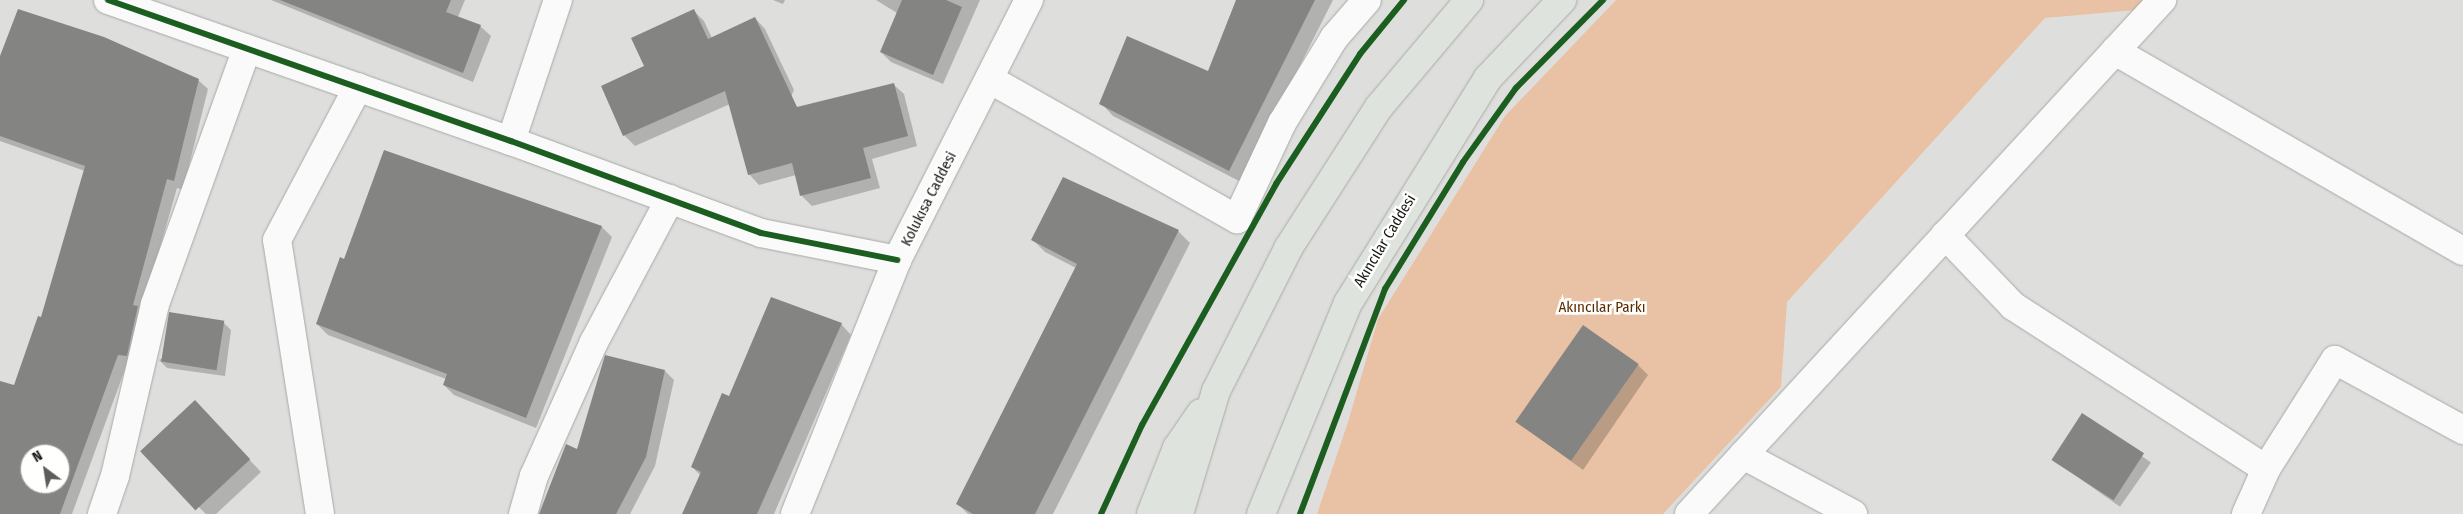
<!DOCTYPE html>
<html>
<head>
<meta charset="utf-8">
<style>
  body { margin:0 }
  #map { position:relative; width:2463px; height:514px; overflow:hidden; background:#dedfdd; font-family:"Fira Sans Condensed",sans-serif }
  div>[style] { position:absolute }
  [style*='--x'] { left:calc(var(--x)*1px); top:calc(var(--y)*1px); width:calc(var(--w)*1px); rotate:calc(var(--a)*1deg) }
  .green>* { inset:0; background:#e9c2a5 }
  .shadow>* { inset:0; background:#0003; transform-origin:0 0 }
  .building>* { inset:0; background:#848483; transform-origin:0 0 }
  .roads { filter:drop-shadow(0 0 1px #a8a9a7) drop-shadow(0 0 1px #a8a9a7) }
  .minor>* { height:28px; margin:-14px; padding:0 14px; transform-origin:14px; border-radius:14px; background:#fafafa }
  .major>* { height:28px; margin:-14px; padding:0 14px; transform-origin:14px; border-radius:14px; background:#dfe3de }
  .cycleway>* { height:6px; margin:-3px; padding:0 3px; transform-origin:3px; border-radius:3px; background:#1b5e20 }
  span { translate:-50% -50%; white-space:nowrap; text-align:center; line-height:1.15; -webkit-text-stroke:5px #fffffe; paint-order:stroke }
  .street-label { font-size:15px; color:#171715 }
  .park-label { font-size:15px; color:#5c2c00 }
  .north { position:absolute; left:20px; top:444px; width:50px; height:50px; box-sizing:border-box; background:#fffffe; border:1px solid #a2a2a1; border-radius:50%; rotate:329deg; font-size:14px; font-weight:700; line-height:20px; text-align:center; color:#171715 }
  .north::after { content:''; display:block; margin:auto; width:18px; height:22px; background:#5d5d5b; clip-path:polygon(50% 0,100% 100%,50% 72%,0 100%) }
</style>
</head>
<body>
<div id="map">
  <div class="green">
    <div style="clip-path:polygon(1616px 0,2145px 0,2136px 10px,2045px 18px,1787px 302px,1781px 387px,1663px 514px,1317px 514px,1348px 422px,1378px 319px,1505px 116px)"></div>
  </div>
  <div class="shadow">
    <div style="clip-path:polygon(271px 0,465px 0,458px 17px,480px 26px,491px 36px,473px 82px)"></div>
    <div style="clip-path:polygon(773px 0,785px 0,783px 4px)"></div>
    <div style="clip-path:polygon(876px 0,980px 0,943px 84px,891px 62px,881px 52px,897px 13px)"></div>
    <div style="clip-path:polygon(1237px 0,1333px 0,1241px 182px,1113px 116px,1101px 103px,1209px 72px)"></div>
    <div style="clip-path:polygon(693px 10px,704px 21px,712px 38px,755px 18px,765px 29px,794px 90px,789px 101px,799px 108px,893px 84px,904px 94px,917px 146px,872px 159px,880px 188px,812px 206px,802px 196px,796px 175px,759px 185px,749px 174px,730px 104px,635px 146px,624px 135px,645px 67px)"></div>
    <div style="clip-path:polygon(evenodd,0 59px,198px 80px,208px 89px,183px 190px,177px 188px,127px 364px,72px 514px,0 514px,0 390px,15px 386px,42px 319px,85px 171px,0 141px,0 59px,30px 454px,60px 454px,60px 484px,30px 484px,30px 454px)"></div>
    <div style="clip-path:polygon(384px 151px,602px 227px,612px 237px,536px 428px,454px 395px,444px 385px,446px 379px,328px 335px,317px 324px,345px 260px)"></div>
    <div style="clip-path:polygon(1178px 231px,1190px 243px,1053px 514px,968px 514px,958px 504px,1076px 268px,1045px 252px,1033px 240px)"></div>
    <div style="clip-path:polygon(223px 322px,231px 330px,225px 376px,167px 368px,159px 360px)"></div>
    <div style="clip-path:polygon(841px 324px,851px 335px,774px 514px,683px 514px,700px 475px,692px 467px,729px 397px)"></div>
    <div style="clip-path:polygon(1638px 365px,1648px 375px,1583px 470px,1524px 427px)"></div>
    <div style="clip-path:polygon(665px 371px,674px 380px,655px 466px,630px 514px,541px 514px)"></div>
    <div style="clip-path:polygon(207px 414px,261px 472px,216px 514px,206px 514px,153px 463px)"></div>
    <div style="left:2083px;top:415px;width:83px;height:54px;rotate:35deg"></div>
  </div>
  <div class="building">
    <div style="clip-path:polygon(280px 0,451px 0,446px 12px,481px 25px,463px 73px)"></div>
    <div style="clip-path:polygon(902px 0,946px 0,962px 7px,933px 75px,880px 52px)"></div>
    <div style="clip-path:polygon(1236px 0,1315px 0,1229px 171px,1099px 104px,1127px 36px,1208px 71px)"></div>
    <div style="clip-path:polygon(evenodd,18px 9px,104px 37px,199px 79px,174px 181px,167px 179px,133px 305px,138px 306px,127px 356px,118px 355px,60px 514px,0 514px,0 381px,14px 385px,38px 316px,41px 317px,85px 166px,0 136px,0 56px,18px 9px,30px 454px,60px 454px,60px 484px,30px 484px,30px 454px)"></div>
    <div style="clip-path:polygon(694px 9px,708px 39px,755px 17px,797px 107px,894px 83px,908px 136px,863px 148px,871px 178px,800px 196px,792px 163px,748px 175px,725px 91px,623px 136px,601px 86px,644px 66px,631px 38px)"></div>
    <div style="clip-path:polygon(384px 150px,602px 226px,526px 418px,443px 385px,447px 374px,316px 324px,340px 257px,344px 259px)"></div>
    <div style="clip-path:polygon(1063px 177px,1179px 230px,1035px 514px,973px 514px,956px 504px,1077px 264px,1031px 240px)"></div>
    <div style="clip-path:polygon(771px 297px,842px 323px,757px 514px,682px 514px,701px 472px,691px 467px,722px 393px,729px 396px)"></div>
    <div style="left:169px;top:312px;width:56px;height:50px;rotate:9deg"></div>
    <div style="left:1583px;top:325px;width:68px;height:118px;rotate:35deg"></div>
    <div style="clip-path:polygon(605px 355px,665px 370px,646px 457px,616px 514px,539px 514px,566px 444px,577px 449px)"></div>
    <div style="left:195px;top:400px;width:81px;height:75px;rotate:47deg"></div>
    <div style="left:2082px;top:413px;width:74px;height:56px;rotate:33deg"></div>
  </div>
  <div class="roads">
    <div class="minor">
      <div style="--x:108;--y:0;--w:427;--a:19.3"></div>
      <div style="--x:511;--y:141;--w:266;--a:20.2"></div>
      <div style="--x:761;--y:233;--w:139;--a:11.2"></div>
      <div style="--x:2115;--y:51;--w:401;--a:29.9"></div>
      <div style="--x:991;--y:80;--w:283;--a:29.5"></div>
      <div style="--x:1237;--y:219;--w:106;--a:-64.9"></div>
      <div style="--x:1282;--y:123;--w:100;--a:-58.5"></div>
      <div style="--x:1334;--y:38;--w:50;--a:-49"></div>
      <div style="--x:511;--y:141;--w:149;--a:-71.6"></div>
      <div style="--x:1945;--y:235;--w:98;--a:46.2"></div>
      <div style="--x:2013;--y:306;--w:301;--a:32.8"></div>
      <div style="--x:1743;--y:455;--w:125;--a:28.2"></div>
      <div style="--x:102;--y:514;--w:40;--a:-71.1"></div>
      <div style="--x:115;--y:476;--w:177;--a:-76.9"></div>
      <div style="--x:155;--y:304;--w:271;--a:-70.2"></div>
      <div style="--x:320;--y:514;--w:277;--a:-98.9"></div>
      <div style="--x:277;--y:240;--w:173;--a:-62.1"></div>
      <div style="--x:523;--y:514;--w:40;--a:-74"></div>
      <div style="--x:534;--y:476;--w:147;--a:-65.9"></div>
      <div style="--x:594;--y:342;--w:162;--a:-62"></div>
      <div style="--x:795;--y:514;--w:274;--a:-68.1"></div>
      <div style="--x:897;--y:260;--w:292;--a:-63.1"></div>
      <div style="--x:1689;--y:514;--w:699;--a:-47.38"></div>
      <div style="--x:2246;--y:514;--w:49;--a:-66"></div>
      <div style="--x:2266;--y:469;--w:129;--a:-57.7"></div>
      <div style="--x:2335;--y:360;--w:146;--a:28.7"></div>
    </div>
    <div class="major">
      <div style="--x:1151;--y:514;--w:71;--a:-68.5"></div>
      <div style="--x:1177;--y:448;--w:42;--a:-55.6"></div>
      <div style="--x:1179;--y:514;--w:128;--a:-73.3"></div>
      <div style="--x:1216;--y:391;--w:161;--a:-63.1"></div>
      <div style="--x:1289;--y:247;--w:166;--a:-57.3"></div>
      <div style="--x:1379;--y:107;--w:140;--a:-49.9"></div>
      <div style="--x:1261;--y:514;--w:228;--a:-67.6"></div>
      <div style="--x:1348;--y:303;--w:265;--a:-58.1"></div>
      <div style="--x:1488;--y:78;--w:108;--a:-46.5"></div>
    </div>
  </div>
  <div class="cycleway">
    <div style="--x:108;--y:0;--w:427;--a:19.3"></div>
    <div style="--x:511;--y:141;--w:266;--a:20.2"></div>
    <div style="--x:761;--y:233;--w:139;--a:11.2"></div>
    <div style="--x:1101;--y:514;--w:98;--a:-65.3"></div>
    <div style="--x:1142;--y:425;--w:276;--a:-60.9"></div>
    <div style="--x:1276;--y:184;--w:155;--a:-57.1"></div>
    <div style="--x:1360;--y:54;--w:70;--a:-50.8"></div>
    <div style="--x:1300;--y:514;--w:241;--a:-69.3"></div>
    <div style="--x:1385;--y:289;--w:149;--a:-58.4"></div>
    <div style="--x:1463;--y:162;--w:91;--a:-54.4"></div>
    <div style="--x:1516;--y:88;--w:124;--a:-45.3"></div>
  </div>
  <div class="street-label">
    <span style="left:929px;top:199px;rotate:-63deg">Kolukısa Caddesi</span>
    <span style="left:1385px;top:241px;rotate:-59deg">Akıncılar Caddesi</span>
  </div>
  <div class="park-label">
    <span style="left:1602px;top:308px">Akıncılar Parkı</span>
  </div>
  <div class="north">N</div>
</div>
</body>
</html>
